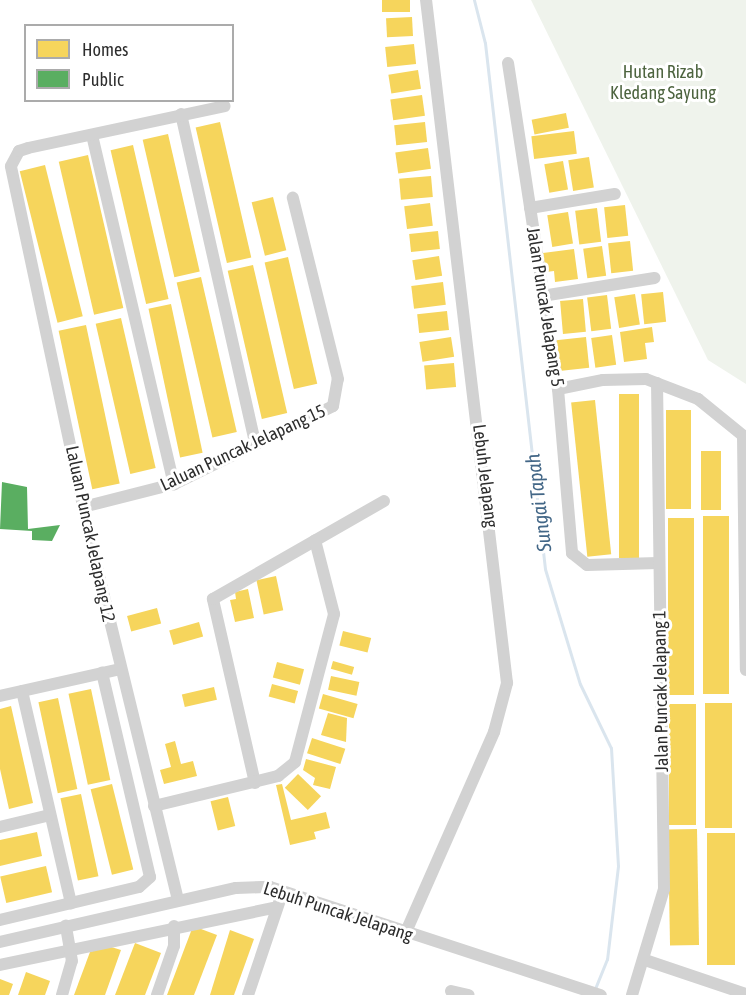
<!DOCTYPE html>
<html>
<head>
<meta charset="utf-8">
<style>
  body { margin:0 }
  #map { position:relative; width:746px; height:995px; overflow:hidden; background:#fff; font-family:"Asap Condensed",sans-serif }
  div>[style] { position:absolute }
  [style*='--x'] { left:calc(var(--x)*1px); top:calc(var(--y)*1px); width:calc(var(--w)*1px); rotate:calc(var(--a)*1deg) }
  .green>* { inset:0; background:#eff3ec }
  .homes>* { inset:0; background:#f6d55c; transform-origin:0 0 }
  .public>* { inset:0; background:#5aae61 }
  .stream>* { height:3px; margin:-1.5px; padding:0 1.5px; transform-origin:1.5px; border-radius:1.5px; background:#dae5ee }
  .minor>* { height:12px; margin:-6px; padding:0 6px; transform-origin:6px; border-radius:6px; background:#d2d2d2 }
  span { translate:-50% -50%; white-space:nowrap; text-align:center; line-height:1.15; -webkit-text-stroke:6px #fff; paint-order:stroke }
  .park-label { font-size:18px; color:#4d643f }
  .street-label { font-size:18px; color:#2d2d2d }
  .water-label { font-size:20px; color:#436787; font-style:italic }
  .legend { position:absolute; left:24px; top:24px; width:210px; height:78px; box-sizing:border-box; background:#fff; border:2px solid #ababab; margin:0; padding:8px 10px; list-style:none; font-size:18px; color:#2d2d2d }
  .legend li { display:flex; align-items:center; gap:12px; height:30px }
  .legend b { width:30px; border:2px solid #ababab }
</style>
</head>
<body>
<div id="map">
  <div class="green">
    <div style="clip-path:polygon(531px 0,746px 0,746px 384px,708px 360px)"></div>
  </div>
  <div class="homes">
    <div style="left:382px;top:0;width:28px;height:12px"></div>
    <div style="left:412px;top:17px;width:19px;height:26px;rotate:87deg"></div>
    <div style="left:414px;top:44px;width:20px;height:29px;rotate:84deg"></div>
    <div style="left:418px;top:70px;width:19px;height:30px;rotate:81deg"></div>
    <div style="left:422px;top:95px;width:21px;height:32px;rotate:82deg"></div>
    <div style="left:566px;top:113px;width:15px;height:35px;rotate:79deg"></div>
    <div style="left:220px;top:122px;width:139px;height:25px;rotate:77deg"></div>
    <div style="left:425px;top:122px;width:20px;height:31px;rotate:84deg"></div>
    <div style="left:574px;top:131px;width:23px;height:43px;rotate:83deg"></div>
    <div style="left:168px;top:134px;width:141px;height:26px;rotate:77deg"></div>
    <div style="left:133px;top:145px;width:158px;height:23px;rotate:77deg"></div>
    <div style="left:428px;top:148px;width:21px;height:33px;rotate:82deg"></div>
    <div style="left:88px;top:155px;width:157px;height:30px;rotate:77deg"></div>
    <div style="left:589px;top:157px;width:31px;height:21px;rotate:81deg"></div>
    <div style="left:563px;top:161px;width:29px;height:19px;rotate:80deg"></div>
    <div style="left:45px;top:165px;width:156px;height:26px;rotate:76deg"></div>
    <div style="left:431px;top:176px;width:21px;height:32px;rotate:85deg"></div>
    <div style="left:273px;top:197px;width:55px;height:22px;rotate:76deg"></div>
    <div style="left:430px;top:203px;width:23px;height:26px;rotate:83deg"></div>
    <div style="left:625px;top:205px;width:31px;height:21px;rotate:84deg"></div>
    <div style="left:597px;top:208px;width:34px;height:22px;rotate:83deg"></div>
    <div style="left:568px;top:212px;width:32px;height:21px;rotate:81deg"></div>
    <div style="left:438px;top:231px;width:18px;height:29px;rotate:84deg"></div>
    <div style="left:630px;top:241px;width:30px;height:22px;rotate:84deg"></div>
    <div style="left:602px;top:246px;width:30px;height:19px;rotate:82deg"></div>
    <div style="clip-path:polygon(574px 249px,578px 279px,555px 282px,554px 271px,546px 272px,543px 253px)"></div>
    <div style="left:439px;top:256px;width:20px;height:27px;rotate:81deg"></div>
    <div style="left:288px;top:257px;width:130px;height:24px;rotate:77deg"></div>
    <div style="left:253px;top:265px;width:152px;height:26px;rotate:77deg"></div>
    <div style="left:201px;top:277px;width:159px;height:25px;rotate:77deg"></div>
    <div style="left:443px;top:282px;width:23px;height:32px;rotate:83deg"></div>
    <div style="left:663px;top:292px;width:30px;height:22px;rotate:84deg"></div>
    <div style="left:635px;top:294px;width:31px;height:21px;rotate:81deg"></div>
    <div style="left:607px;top:295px;width:34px;height:20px;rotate:83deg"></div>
    <div style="left:583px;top:299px;width:33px;height:23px;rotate:85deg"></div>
    <div style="left:171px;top:304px;width:152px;height:23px;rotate:78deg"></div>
    <div style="left:447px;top:311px;width:19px;height:30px;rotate:84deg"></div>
    <div style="left:121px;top:318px;width:154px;height:26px;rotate:77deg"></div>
    <div style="left:86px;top:325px;width:162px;height:28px;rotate:78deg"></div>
    <div style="clip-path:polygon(652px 327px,654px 342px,645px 343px,647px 359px,624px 362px,620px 332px)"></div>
    <div style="left:612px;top:335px;width:30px;height:21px;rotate:82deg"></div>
    <div style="left:451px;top:337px;width:20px;height:32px;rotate:81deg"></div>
    <div style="left:586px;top:337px;width:31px;height:30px;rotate:84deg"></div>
    <div style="left:454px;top:363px;width:24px;height:30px;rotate:85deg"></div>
    <div style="left:619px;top:394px;width:20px;height:164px"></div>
    <div style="left:595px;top:400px;width:155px;height:24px;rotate:84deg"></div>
    <div style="left:666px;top:410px;width:25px;height:99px"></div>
    <div style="left:701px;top:451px;width:20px;height:59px"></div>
    <div style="left:703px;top:516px;width:26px;height:178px"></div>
    <div style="left:668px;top:518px;width:26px;height:177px"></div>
    <div style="left:276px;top:576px;width:35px;height:20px;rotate:78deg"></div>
    <div style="clip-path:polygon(248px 589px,254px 618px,235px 622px,230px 600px,236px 599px,235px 592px)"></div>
    <div style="left:157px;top:608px;width:16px;height:31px;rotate:75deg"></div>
    <div style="left:199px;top:622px;width:15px;height:31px;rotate:74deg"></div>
    <div style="left:343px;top:631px;width:29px;height:15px;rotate:14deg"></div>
    <div style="left:333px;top:661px;width:22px;height:8px;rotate:16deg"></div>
    <div style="left:277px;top:662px;width:28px;height:16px;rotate:15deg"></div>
    <div style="left:331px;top:676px;width:29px;height:14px;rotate:12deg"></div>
    <div style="left:272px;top:684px;width:27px;height:13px;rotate:15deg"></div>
    <div style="left:214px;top:687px;width:13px;height:33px;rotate:77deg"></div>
    <div style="left:91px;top:689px;width:93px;height:23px;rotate:78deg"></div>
    <div style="left:323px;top:694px;width:36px;height:15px;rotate:16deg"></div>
    <div style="left:58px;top:698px;width:93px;height:20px;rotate:78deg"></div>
    <div style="left:705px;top:703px;width:27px;height:125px"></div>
    <div style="left:669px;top:704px;width:27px;height:121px"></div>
    <div style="clip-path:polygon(11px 706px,33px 803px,9px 809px,0 769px,0 709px)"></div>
    <div style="clip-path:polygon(328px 713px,347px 718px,346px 742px,321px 735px)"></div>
    <div style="left:312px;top:738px;width:35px;height:16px;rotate:18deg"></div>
    <div style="clip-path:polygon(175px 741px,181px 764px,193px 761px,197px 776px,164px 784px,160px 770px,171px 767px,165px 744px)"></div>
    <div style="clip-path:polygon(306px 759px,336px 767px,330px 789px,313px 785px,315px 778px,303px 770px)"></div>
    <div style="left:298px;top:774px;width:32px;height:19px;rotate:44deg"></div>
    <div style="left:112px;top:784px;width:88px;height:22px;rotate:76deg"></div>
    <div style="clip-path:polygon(282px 784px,291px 820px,326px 812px,330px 828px,314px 832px,316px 839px,290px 845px,276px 785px)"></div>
    <div style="left:81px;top:794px;width:84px;height:21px;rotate:78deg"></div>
    <div style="left:228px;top:797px;width:30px;height:18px;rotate:76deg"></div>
    <div style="left:697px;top:829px;width:116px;height:29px;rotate:89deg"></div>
    <div style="clip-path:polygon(37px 832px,42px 856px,0 866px,0 840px)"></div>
    <div style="left:707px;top:833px;width:28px;height:132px"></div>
    <div style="left:46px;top:866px;width:27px;height:47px;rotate:77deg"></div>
    <div style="clip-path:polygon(193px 926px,217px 935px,194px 995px,167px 995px)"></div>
    <div style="clip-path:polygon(230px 930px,254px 939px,234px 995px,210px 995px)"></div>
    <div style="clip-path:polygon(135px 943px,161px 953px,145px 995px,115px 995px)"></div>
    <div style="clip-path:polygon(108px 946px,121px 950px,105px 995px,74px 995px,90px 952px)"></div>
    <div style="clip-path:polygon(26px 972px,50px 981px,45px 995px,18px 995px)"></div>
    <div style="clip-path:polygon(0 979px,13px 984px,9px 995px,0 995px)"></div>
  </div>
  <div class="public">
    <div style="clip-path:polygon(2px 482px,27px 487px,28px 529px,60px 525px,52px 541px,32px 540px,32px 531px,0 529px)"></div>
  </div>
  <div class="stream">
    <div style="--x:474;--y:0;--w:44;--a:75.7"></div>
    <div style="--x:485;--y:43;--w:529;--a:83.49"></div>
    <div style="--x:545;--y:569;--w:120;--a:73.1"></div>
    <div style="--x:580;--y:684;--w:71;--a:64.2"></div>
    <div style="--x:611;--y:748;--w:118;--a:86.6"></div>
    <div style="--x:618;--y:866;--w:94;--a:96.7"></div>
    <div style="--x:607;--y:959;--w:32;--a:112"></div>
  </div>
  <div class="minor">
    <div style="--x:508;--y:63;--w:330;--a:81.3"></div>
    <div style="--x:558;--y:389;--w:165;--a:85.1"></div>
    <div style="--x:572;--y:553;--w:19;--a:39"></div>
    <div style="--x:587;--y:565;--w:71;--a:-1.6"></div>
    <div style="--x:181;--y:114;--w:337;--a:77.3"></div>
    <div style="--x:92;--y:135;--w:359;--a:76.8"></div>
    <div style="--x:530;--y:208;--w:86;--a:-9.4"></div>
    <div style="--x:542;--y:296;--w:114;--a:-9.1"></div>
    <div style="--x:558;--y:389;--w:46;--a:-11.3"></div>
    <div style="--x:603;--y:380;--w:43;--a:-1.3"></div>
    <div style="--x:646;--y:379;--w:56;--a:21"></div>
    <div style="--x:698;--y:399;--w:62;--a:39.1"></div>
    <div style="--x:743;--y:436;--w:234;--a:89.3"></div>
    <div style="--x:83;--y:507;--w:94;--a:-14.2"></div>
    <div style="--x:174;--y:484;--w:177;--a:-26.1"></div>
    <div style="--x:333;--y:406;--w:27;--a:-80"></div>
    <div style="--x:338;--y:379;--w:187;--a:-104"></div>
    <div style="--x:22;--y:691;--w:218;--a:77"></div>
    <div style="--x:0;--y:696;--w:124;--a:-12.6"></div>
    <div style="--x:255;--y:783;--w:189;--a:-102.9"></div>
    <div style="--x:213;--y:599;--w:197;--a:-29.8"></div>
    <div style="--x:154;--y:806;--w:128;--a:-13.6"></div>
    <div style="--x:278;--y:776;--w:22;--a:-39"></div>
    <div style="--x:295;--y:762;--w:153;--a:-75.2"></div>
    <div style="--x:334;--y:614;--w:76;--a:-104.4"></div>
    <div style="--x:0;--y:827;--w:51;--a:-13.5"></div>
    <div style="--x:178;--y:900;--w:362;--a:-103.7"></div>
    <div style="--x:92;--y:548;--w:390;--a:-102"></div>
    <div style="--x:11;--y:166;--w:17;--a:-62"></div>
    <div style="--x:19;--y:151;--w:9;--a:-18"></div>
    <div style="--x:28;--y:148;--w:201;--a:-12"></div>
    <div style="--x:0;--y:920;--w:143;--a:-13.4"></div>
    <div style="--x:139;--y:887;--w:15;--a:-42"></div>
    <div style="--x:150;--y:877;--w:210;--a:-103.2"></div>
    <div style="--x:405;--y:934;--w:221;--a:-66.2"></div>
    <div style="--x:494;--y:732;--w:51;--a:-75.1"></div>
    <div style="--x:507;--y:683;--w:688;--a:-96.76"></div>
    <div style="--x:0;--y:942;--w:242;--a:-12.9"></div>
    <div style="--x:236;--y:888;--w:34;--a:-2"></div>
    <div style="--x:270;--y:887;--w:348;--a:18.1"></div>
    <div style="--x:645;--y:960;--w:107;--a:18.6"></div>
    <div style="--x:0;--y:965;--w:283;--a:-11.8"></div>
    <div style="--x:451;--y:991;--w:18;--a:13"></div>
    <div style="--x:62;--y:995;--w:35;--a:-74"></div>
    <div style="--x:72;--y:961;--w:36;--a:-100"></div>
    <div style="--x:157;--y:995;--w:52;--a:-70.9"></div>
    <div style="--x:174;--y:946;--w:20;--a:-90"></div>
    <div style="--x:248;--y:995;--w:100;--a:-71.4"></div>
    <div style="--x:632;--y:995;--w:111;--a:-73.2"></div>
    <div style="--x:664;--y:889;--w:506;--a:-90.79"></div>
  </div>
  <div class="park-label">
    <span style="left:663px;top:83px">Hutan Rizab<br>Kledang Sayung</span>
  </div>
  <div class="street-label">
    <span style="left:545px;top:307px;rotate:81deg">Jalan Puncak Jelapang 5</span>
    <span style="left:243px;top:448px;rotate:-25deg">Laluan Puncak Jelapang 15</span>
    <span style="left:485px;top:476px;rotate:83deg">Lebuh Jelapang</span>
    <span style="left:90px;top:534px;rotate:78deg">Laluan Puncak Jelapang 12</span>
    <span style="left:661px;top:691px;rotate:-91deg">Jalan Puncak Jelapang 1</span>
    <span style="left:338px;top:912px;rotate:18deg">Lebuh Puncak Jelapang</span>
  </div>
  <div class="water-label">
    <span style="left:538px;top:503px;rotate:-97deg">Sungai Tapah</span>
  </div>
  <ul class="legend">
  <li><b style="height:16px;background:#f6d55c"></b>Homes</li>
  <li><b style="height:16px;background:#5aae61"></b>Public</li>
  </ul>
</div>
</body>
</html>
